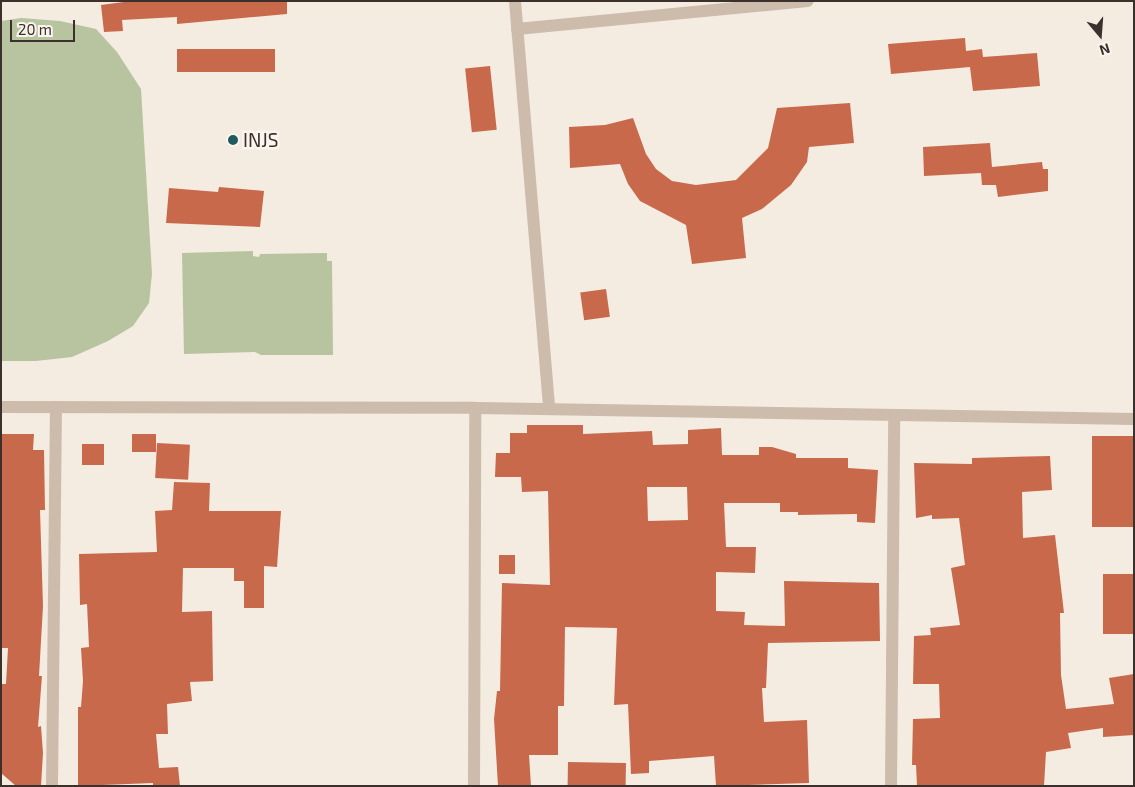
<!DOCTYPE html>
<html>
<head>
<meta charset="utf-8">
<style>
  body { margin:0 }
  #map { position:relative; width:1135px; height:787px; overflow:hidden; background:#f4ebe1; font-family:"Exo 2",sans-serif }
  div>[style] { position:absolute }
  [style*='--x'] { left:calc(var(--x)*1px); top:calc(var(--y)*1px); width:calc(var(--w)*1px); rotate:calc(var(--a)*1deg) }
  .green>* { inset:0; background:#b8c4a0 }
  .building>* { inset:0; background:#c8694b; transform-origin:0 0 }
  .street>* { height:12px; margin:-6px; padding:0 6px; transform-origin:6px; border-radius:6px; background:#cdbbac }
  .dots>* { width:14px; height:14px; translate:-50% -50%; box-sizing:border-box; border:2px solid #fbf5ee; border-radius:50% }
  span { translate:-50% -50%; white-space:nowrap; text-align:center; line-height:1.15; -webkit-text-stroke:5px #fbf5ee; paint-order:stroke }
  .poi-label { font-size:19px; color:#3b302b }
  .left { translate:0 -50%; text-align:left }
  .frame { position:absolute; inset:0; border:2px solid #3b302b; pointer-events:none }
  .north { position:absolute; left:1075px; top:10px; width:50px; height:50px; -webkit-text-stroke:4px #fbf5ee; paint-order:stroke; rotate:162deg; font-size:14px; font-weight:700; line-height:20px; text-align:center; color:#3b302b }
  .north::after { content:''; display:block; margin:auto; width:18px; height:22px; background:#3b302b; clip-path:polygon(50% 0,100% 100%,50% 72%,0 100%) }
  .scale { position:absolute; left:10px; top:20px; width:65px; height:22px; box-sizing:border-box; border:2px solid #3b302b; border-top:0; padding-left:6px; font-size:15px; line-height:18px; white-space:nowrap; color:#3b302b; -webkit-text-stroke:4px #fbf5ee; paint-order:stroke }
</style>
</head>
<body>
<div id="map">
  <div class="green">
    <div style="clip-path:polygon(21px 18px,60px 21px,96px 29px,117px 52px,141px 89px,152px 274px,149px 303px,133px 326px,108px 341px,72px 357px,36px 361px,1px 361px,1px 21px)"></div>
    <div style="clip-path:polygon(253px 251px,253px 256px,259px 257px,260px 254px,327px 253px,327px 261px,332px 261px,333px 355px,261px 355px,255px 352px,184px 354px,182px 253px)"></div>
  </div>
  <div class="building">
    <div style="clip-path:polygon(131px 1px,287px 1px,287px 14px,177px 24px,177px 17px,122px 20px,123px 31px,104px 32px,101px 5px)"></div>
    <div style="clip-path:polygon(965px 38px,966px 51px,982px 49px,983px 57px,1037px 53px,1040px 86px,973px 91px,970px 67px,891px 74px,888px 44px)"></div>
    <div style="left:177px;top:49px;width:98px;height:23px"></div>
    <div style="left:490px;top:66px;width:64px;height:25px;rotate:84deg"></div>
    <div style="clip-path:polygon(850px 103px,854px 143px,809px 147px,807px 162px,791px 185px,762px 209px,742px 218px,746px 258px,692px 264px,686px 225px,640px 201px,628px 184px,620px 164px,570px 168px,569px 127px,605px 125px,633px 118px,646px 154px,656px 169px,672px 181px,696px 185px,736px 180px,768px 148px,777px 108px)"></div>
    <div style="clip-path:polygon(990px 143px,992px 167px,1042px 162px,1043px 169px,1048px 169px,1048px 191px,998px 197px,996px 185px,982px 185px,981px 173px,924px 176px,923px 147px)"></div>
    <div style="clip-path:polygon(219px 187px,264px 191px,260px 227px,166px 223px,169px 188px,218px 192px)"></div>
    <div style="left:606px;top:289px;width:28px;height:26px;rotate:82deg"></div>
    <div style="clip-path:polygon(evenodd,527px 425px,583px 425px,583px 434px,652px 431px,653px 445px,688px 444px,688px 430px,721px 428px,722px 455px,759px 455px,759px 447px,772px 447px,796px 454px,796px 458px,848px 458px,848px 468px,878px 470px,875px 523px,857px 522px,857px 514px,798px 515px,798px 512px,780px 512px,780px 503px,724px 503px,726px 547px,756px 547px,755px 573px,716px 572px,716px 611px,745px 612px,744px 625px,785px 626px,784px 581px,879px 583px,880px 641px,768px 643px,766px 688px,762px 688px,764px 722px,807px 720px,809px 783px,716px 786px,714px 756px,649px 761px,649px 773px,631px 774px,628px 704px,614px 705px,617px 628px,565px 627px,564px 706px,558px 706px,558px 755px,529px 755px,531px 786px,498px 786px,494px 719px,497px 691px,500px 691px,502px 583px,550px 585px,548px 491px,522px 492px,521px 477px,495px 477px,496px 453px,510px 453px,510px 433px,527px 433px,527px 425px,647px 487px,687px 487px,688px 520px,648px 521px,647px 487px)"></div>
    <div style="clip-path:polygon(1px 434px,34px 434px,33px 450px,44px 450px,45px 510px,40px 510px,43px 606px,39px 676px,42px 676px,38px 727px,41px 726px,43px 753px,41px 786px,16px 786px,1px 773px,1px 684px,6px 684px,8px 648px,1px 648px)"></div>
    <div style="left:132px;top:434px;width:24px;height:18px"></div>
    <div style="left:1134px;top:436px;width:91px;height:42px;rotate:90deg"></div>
    <div style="left:157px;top:443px;width:33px;height:35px;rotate:3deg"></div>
    <div style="left:82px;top:444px;width:22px;height:21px"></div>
    <div style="clip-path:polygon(1050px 456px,1052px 490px,1022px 492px,1023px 538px,1055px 535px,1064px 613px,1060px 613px,1061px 675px,1066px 709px,1114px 704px,1109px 678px,1134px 674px,1134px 735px,1103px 737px,1103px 728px,1068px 733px,1071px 748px,1046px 752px,1044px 786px,917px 786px,916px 765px,912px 765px,913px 719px,940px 718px,939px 684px,913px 684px,914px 636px,931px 635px,930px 628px,960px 625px,951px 568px,965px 565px,959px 518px,932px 519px,932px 515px,916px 518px,914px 463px,972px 464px,972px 458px)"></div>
    <div style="clip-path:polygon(174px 482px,210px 483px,209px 511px,281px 511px,277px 567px,264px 566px,264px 608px,244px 608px,244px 581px,234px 581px,234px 568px,183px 568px,182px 612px,212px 611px,213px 681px,190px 682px,192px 701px,167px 704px,168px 734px,156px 734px,159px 768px,178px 767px,180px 786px,153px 786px,153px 783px,78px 786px,78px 707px,81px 707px,83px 681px,81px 648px,89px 647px,87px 604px,80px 605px,79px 554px,157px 552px,155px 511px,172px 510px)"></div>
    <div style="left:499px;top:555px;width:16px;height:19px"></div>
    <div style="left:1134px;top:574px;width:60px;height:31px;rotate:90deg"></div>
    <div style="left:568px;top:762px;width:58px;height:24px;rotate:1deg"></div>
  </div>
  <div class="street">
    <div style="--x:515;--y:1;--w:409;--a:85.2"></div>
    <div style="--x:517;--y:29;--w:292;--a:-5.5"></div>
    <div style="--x:1;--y:407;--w:474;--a:0.1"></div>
    <div style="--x:475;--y:408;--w:659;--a:0.96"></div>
    <div style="--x:52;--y:786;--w:379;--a:-89.4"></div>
    <div style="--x:474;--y:786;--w:378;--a:-89.8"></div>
    <div style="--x:891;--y:786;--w:371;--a:-89.5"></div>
  </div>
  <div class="dots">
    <div style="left:233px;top:140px;background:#1f5a5e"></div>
  </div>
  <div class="poi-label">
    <span class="left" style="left:243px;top:140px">INJS</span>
  </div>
  <div class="frame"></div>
  <div class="north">N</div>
  <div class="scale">20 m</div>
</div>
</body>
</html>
